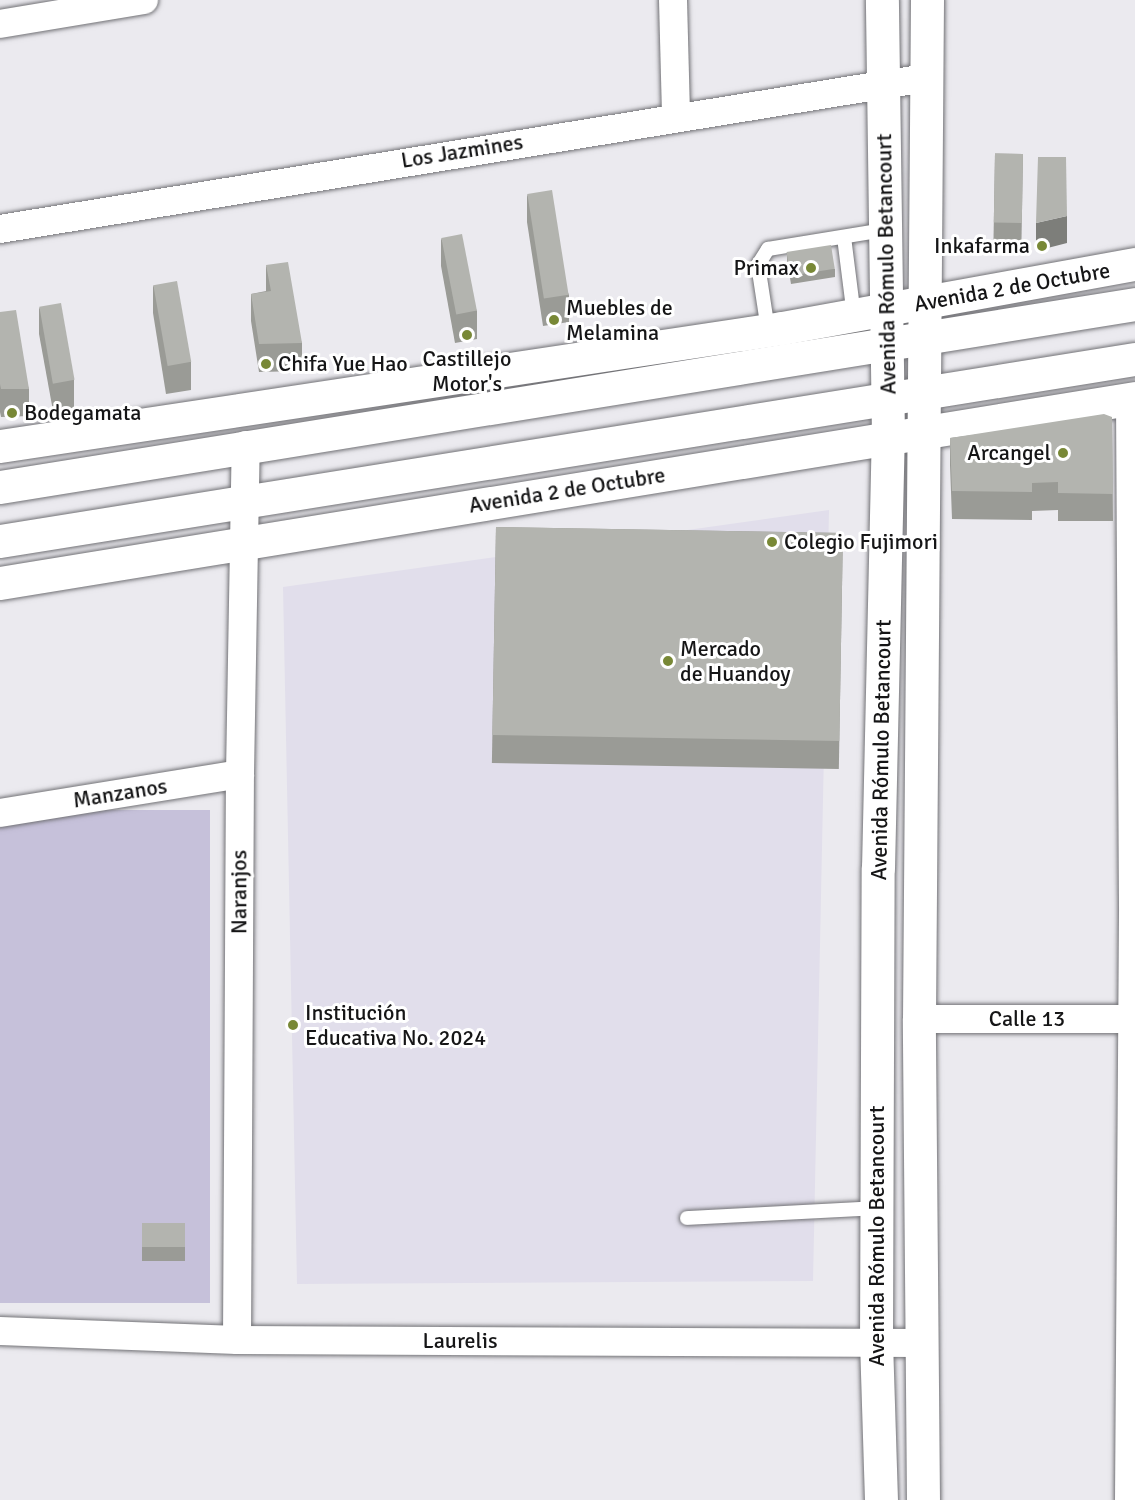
<!DOCTYPE html>
<html>
<head>
<meta charset="utf-8">
<style>
  body { margin:0 }
  #map { position:relative; width:1135px; height:1500px; overflow:hidden; background:#ebeaef; font-family:Signika,sans-serif }
  div>[style] { position:absolute }
  [style*='--x'] { left:calc(var(--x)*1px); top:calc(var(--y)*1px); width:calc(var(--w)*1px); rotate:calc(var(--a)*1deg) }
  .built>* { inset:0; background:#e1deeb }
  .green>* { inset:0; background:#c6c1da; transform-origin:0 0 }
  .roads { filter:drop-shadow(0 0 2px #727276) drop-shadow(0 0 2px #727276) }
  .service>* { height:14px; margin:-7px; padding:0 7px; transform-origin:7px; border-radius:7px; background:#fff }
  .minor>* { height:28px; margin:-14px; padding:0 14px; transform-origin:14px; border-radius:14px; background:#fff }
  .tertiary>* { height:33px; margin:-16.5px; padding:0 16.5px; transform-origin:16.5px; border-radius:16.5px; background:#fff }
  .primary>* { height:33px; margin:-16.5px; padding:0 16.5px; transform-origin:16.5px; border-radius:16.5px; background:#fff }
  .wall>* { inset:0; background:#9a9b96; transform-origin:0 0 }
  .shaded-wall>* { inset:0; background:#7d7e7a }
  .building>* { inset:0; background:#b3b4af; transform-origin:0 0 }
  .dots>* { width:16px; height:16px; translate:-50% -50%; box-sizing:border-box; border:3px solid #fff; border-radius:50% }
  span { translate:-50% -50%; white-space:nowrap; text-align:center; line-height:1.15; -webkit-text-stroke:6px #fff; paint-order:stroke }
  .street-label { font-size:22px; color:#151516 }
  .poi-label { font-size:22px; color:#151516 }
  .right { translate:-100% -50%; text-align:right }
  .left { translate:0 -50%; text-align:left }
</style>
</head>
<body>
<div id="map">
  <div class="built">
    <div style="clip-path:polygon(829px 510px,813px 1281px,297px 1284px,283px 587px)"></div>
  </div>
  <div class="green">
    <div style="left:210px;top:810px;width:493px;height:213px;rotate:90deg"></div>
  </div>
  <div class="roads">
    <div class="service">
      <div style="--x:844;--y:237;--w:80;--a:82.8"></div>
      <div style="--x:768;--y:330;--w:66;--a:-98.7"></div>
      <div style="--x:758;--y:265;--w:19;--a:-58"></div>
      <div style="--x:768;--y:249;--w:118;--a:-9.3"></div>
      <div style="--x:687;--y:1218;--w:190;--a:-3"></div>
    </div>
    <div class="minor">
      <div style="--x:673;--y:0;--w:117;--a:88.5"></div>
      <div style="--x:0;--y:24;--w:146;--a:-9.5"></div>
      <div style="--x:0;--y:229;--w:937;--a:-9.27"></div>
      <div style="--x:0;--y:813;--w:243;--a:-9.2"></div>
      <div style="--x:919;--y:1019;--w:216;--a:0"></div>
      <div style="--x:0;--y:1331;--w:237;--a:2.2"></div>
      <div style="--x:237;--y:1340;--w:683;--a:0.25"></div>
      <div style="--x:237;--y:1340;--w:566;--a:-89.7"></div>
      <div style="--x:240;--y:774;--w:329;--a:-89"></div>
      <div style="--x:1129;--y:1500;--w:594;--a:-89.61"></div>
      <div style="--x:1133;--y:906;--w:507;--a:-90.34"></div>
    </div>
    <div class="tertiary">
      <div style="--x:0;--y:446;--w:791;--a:-8.58"></div>
      <div style="--x:782;--y:328;--w:359;--a:-10.3"></div>
      <div style="--x:0;--y:583;--w:1150;--a:-9.26"></div>
      <div style="--x:881;--y:1500;--w:157;--a:-91.8"></div>
      <div style="--x:876;--y:1343;--w:475;--a:-89.8"></div>
      <div style="--x:878;--y:868;--w:431;--a:-88.7"></div>
      <div style="--x:888;--y:437;--w:437;--a:-90.8"></div>
      <div style="--x:923;--y:1500;--w:481;--a:-90.5"></div>
      <div style="--x:919;--y:1019;--w:1019;--a:-89.55"></div>
    </div>
    <div class="primary">
      <div style="--x:0;--y:487;--w:1150;--a:-9.16"></div>
      <div style="--x:0;--y:541;--w:1149;--a:-9.11"></div>
    </div>
  </div>
  <div class="wall">
    <div style="left:1023px;top:154px;width:97px;height:28px;rotate:91deg"></div>
    <div style="clip-path:polygon(527px 194px,569px 295px,569px 322px,543px 326px,527px 222px)"></div>
    <div style="clip-path:polygon(441px 238px,477px 311px,477px 339px,455px 343px,441px 266px)"></div>
    <div style="clip-path:polygon(787px 253px,835px 269px,835px 277px,791px 284px,787px 260px)"></div>
    <div style="clip-path:polygon(266px 265px,302px 343px,302px 371px,259px 372px,251px 321px,251px 294px,266px 291px)"></div>
    <div style="clip-path:polygon(153px 285px,191px 362px,191px 390px,166px 394px,153px 313px)"></div>
    <div style="clip-path:polygon(39px 307px,74px 380px,74px 408px,53px 411px,39px 334px)"></div>
    <div style="clip-path:polygon(0 312px,29px 389px,29px 416px,1px 417px,0 412px)"></div>
    <div style="clip-path:polygon(1112px 417px,1113px 521px,1058px 521px,1058px 510px,1032px 511px,1032px 520px,952px 519px,950px 465px,950px 438px)"></div>
    <div style="left:496px;top:527px;width:347px;height:236px;rotate:1deg"></div>
    <div style="left:142px;top:1223px;width:43px;height:38px"></div>
  </div>
  <div class="shaded-wall">
    <div style="clip-path:polygon(1067px 216px,1067px 243px,1036px 251px,1036px 223px)"></div>
  </div>
  <div class="building">
    <div style="left:1023px;top:154px;width:69px;height:28px;rotate:91deg"></div>
    <div style="clip-path:polygon(1038px 157px,1066px 157px,1067px 216px,1036px 223px)"></div>
    <div style="left:552px;top:190px;width:106px;height:25px;rotate:81deg"></div>
    <div style="left:462px;top:234px;width:78px;height:21px;rotate:79deg"></div>
    <div style="left:831px;top:245px;width:24px;height:45px;rotate:81deg"></div>
    <div style="clip-path:polygon(288px 262px,302px 343px,259px 344px,251px 294px,271px 291px,266px 265px)"></div>
    <div style="left:177px;top:281px;width:82px;height:24px;rotate:80deg"></div>
    <div style="left:61px;top:303px;width:78px;height:22px;rotate:80deg"></div>
    <div style="clip-path:polygon(16px 310px,29px 389px,1px 389px,0 384px,0 312px)"></div>
    <div style="clip-path:polygon(1104px 414px,1112px 417px,1113px 494px,1058px 493px,1058px 482px,1032px 483px,1032px 492px,952px 491px,950px 438px)"></div>
    <div style="left:496px;top:527px;width:347px;height:208px;rotate:1deg"></div>
    <div style="left:142px;top:1223px;width:43px;height:24px"></div>
  </div>
  <div class="dots">
    <div style="left:1042px;top:246px;background:#788836"></div>
    <div style="left:811px;top:268px;background:#788836"></div>
    <div style="left:554px;top:320px;background:#788836"></div>
    <div style="left:467px;top:335px;background:#788836"></div>
    <div style="left:266px;top:364px;background:#788836"></div>
    <div style="left:12px;top:413px;background:#788836"></div>
    <div style="left:1063px;top:453px;background:#788836"></div>
    <div style="left:772px;top:542px;background:#788836"></div>
    <div style="left:668px;top:661px;background:#788836"></div>
    <div style="left:293px;top:1025px;background:#788836"></div>
  </div>
  <div class="street-label">
    <span style="left:462px;top:151px;rotate:-9deg">Los Jazmines</span>
    <span style="left:886px;top:264px;rotate:-91deg">Avenida Rómulo Betancourt</span>
    <span style="left:1012px;top:287px;rotate:-10deg">Avenida 2 de Octubre</span>
    <span style="left:567px;top:490px;rotate:-9deg">Avenida 2 de Octubre</span>
    <span style="left:881px;top:750px;rotate:-89deg">Avenida Rómulo Betancourt</span>
    <span style="left:120px;top:793px;rotate:-9deg">Manzanos</span>
    <span style="left:239px;top:892px;rotate:-90deg">Naranjos</span>
    <span style="left:1027px;top:1019px">Calle 13</span>
    <span style="left:877px;top:1236px;rotate:-90deg">Avenida Rómulo Betancourt</span>
    <span style="left:460px;top:1341px">Laurelis</span>
  </div>
  <div class="poi-label">
    <span class="right" style="left:1030px;top:246px">Inkafarma</span>
    <span class="right" style="left:799px;top:268px">Primax</span>
    <span class="left" style="left:566px;top:320px">Muebles de<br>Melamina</span>
    <span style="left:467px;top:371px">Castillejo<br>Motor's</span>
    <span class="left" style="left:278px;top:364px">Chifa Yue Hao</span>
    <span class="left" style="left:24px;top:413px">Bodegamata</span>
    <span class="right" style="left:1051px;top:453px">Arcangel</span>
    <span class="left" style="left:784px;top:542px">Colegio Fujimori</span>
    <span class="left" style="left:680px;top:661px">Mercado<br>de Huandoy</span>
    <span class="left" style="left:305px;top:1025px">Institución<br>Educativa No. 2024</span>
  </div>
</div>
</body>
</html>
